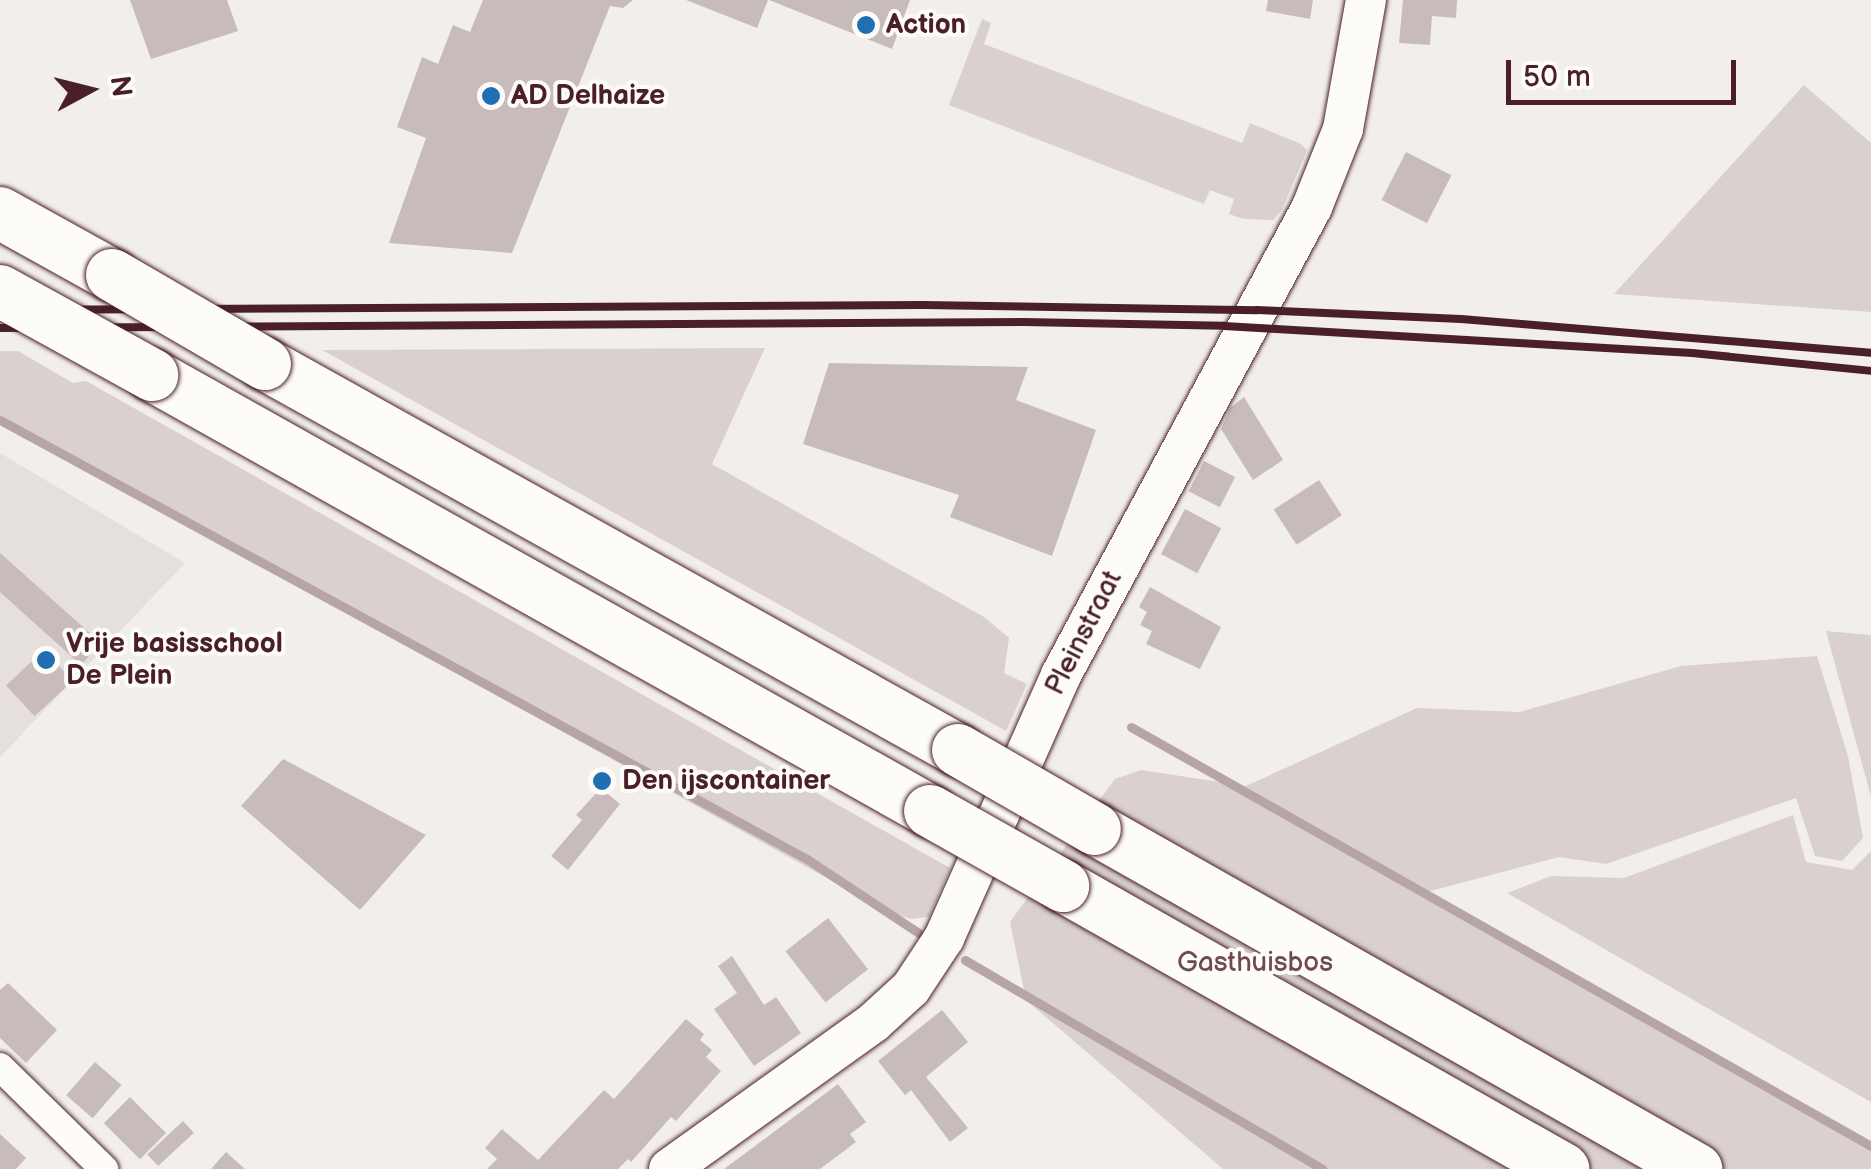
<!DOCTYPE html>
<html>
<head>
<meta charset="utf-8">
<style>
  body { margin:0 }
  #map { position:relative; width:1871px; height:1169px; overflow:hidden; background:#f2efeb; font-family:"Balsamiq Sans",sans-serif }
  div>[style] { position:absolute }
  [style*='--x'] { left:calc(var(--x)*1px); top:calc(var(--y)*1px); width:calc(var(--w)*1px); rotate:calc(var(--a)*1deg) }
  .built>* { inset:0; background:#e5dfdd }
  .green>* { inset:0; background:#d9d0cf }
  .stream>* { height:9px; margin:-4.5px; padding:0 4.5px; transform-origin:4.5px; border-radius:4.5px; background:#b7a5a6 }
  .building>* { inset:0; background:#c8bbbb; transform-origin:0 0 }
  .roads { filter:drop-shadow(0 0 2px #4a1f2b) drop-shadow(0 0 2px #4a1f2b) }
  .street>* { height:28px; margin:-14px; padding:0 14px; transform-origin:14px; border-radius:14px; background:#fdfcf7 }
  .secondary>* { height:40px; margin:-20px; padding:0 20px; transform-origin:20px; border-radius:20px; background:#fdfcf7 }
  .highway>* { height:52px; margin:-26px; padding:0 26px; transform-origin:26px; border-radius:26px; background:#fdfcf7 }
  .rail>* { height:8px; margin:-4px; padding:0 4px; transform-origin:4px; border-radius:4px; background:#4a1f2b }
  .bridges { filter:drop-shadow(0 0 2px #4a1f2b) drop-shadow(0 0 2px #4a1f2b) }
  .highway-bridge>* { height:52px; margin:-26px; padding:0 26px; transform-origin:26px; border-radius:26px; background:#fdfcf7 }
  .dots>* { width:28px; height:28px; translate:-50% -50%; box-sizing:border-box; border:5px solid #fdfcf7; border-radius:50% }
  span { translate:-50% -50%; white-space:nowrap; text-align:center; line-height:1.15; -webkit-text-stroke:8px #fdfcf7; paint-order:stroke }
  .poi-label { font-size:28px; color:#4a1f2b; font-weight:700 }
  .left { translate:0 -50%; text-align:left }
  .street-label { font-size:28px; color:#4a1f2b }
  .park-label { font-size:28px; color:#6e4b54 }
  .north { position:absolute; left:40px; top:40px; width:100px; height:100px; -webkit-text-stroke:8px #fdfcf7; paint-order:stroke; rotate:83deg; font-size:28px; font-weight:700; line-height:40px; text-align:center; color:#4a1f2b }
  .north::after { content:''; display:block; margin:auto; width:35px; height:45px; background:#4a1f2b; clip-path:polygon(50% 0,100% 100%,50% 72%,0 100%) }
  .scale { position:absolute; left:1506px; top:60px; width:230px; height:45px; box-sizing:border-box; border:5px solid #4a1f2b; border-top:0; padding-left:12px; font-size:30px; line-height:35px; white-space:nowrap; color:#4a1f2b; -webkit-text-stroke:8px #fdfcf7; paint-order:stroke }
</style>
</head>
<body>
<div id="map">
  <div class="built">
    <div style="clip-path:polygon(0 453px,185px 563px,0 757px)"></div>
  </div>
  <div class="green">
    <div style="clip-path:polygon(982px 19px,991px 23px,984px 44px,1242px 143px,1250px 123px,1301px 144px,1307px 150px,1282px 210px,1273px 220px,1243px 219px,1229px 214px,1234px 199px,1210px 190px,1204px 204px,949px 105px)"></div>
    <div style="clip-path:polygon(1804px 85px,1871px 143px,1871px 312px,1614px 294px)"></div>
    <div style="clip-path:polygon(765px 348px,712px 464px,984px 617px,1009px 638px,1004px 673px,1027px 684px,1006px 731px,322px 350px)"></div>
    <div style="clip-path:polygon(0 351px,18px 351px,73px 383px,86px 381px,950px 868px,929px 917px,911px 919px,886px 911px,0 420px)"></div>
    <div style="clip-path:polygon(1826px 631px,1871px 635px,1871px 797px)"></div>
    <div style="clip-path:polygon(1817px 656px,1848px 756px,1863px 838px,1842px 861px,1815px 856px,1796px 798px,1606px 864px,1559px 857px,1423px 893px,1871px 1146px,1871px 1169px,1223px 1169px,1026px 1000px,1010px 922px,1115px 779px,1141px 770px,1246px 786px,1417px 708px,1520px 712px,1681px 666px)"></div>
    <div style="clip-path:polygon(1793px 815px,1806px 862px,1852px 870px,1871px 851px,1871px 1102px,1507px 893px,1551px 876px,1624px 878px)"></div>
  </div>
  <div class="stream">
    <div style="--x:0;--y:420;--w:919;--a:28.55"></div>
    <div style="--x:807;--y:859;--w:134;--a:33.5"></div>
    <div style="--x:1131;--y:727;--w:850;--a:29.52"></div>
    <div style="--x:965;--y:960;--w:414;--a:30.3"></div>
  </div>
  <div class="building">
    <div style="clip-path:polygon(130px 0,227px 0,238px 31px,151px 59px)"></div>
    <div style="clip-path:polygon(483px 0,633px 0,623px 8px,610px 6px,512px 253px,389px 243px,426px 138px,397px 127px,422px 57px,438px 64px,453px 25px,470px 32px)"></div>
    <div style="clip-path:polygon(686px 0,768px 0,757px 28px)"></div>
    <div style="clip-path:polygon(769px 0,910px 0,892px 49px)"></div>
    <div style="clip-path:polygon(1268px 0,1313px 0,1310px 19px,1266px 11px)"></div>
    <div style="clip-path:polygon(1403px 0,1457px 0,1456px 18px,1432px 16px,1430px 45px,1399px 43px)"></div>
    <div style="left:1406px;top:152px;width:51px;height:54px;rotate:27deg"></div>
    <div style="clip-path:polygon(829px 363px,1028px 367px,1016px 400px,1096px 430px,1052px 556px,950px 517px,959px 495px,803px 444px)"></div>
    <div style="clip-path:polygon(1244px 397px,1283px 460px,1253px 480px,1221px 429px,1230px 408px)"></div>
    <div style="left:1204px;top:461px;width:35px;height:34px;rotate:27deg"></div>
    <div style="left:1319px;top:480px;width:42px;height:54px;rotate:57deg"></div>
    <div style="left:1185px;top:509px;width:41px;height:51px;rotate:28deg"></div>
    <div style="clip-path:polygon(0 553px,101px 643px,81px 665px,0 592px)"></div>
    <div style="clip-path:polygon(1150px 587px,1221px 627px,1200px 669px,1146px 644px,1152px 631px,1140px 625px,1147px 612px,1139px 607px)"></div>
    <div style="left:44px;top:650px;width:42px;height:52px;rotate:47deg"></div>
    <div style="clip-path:polygon(283px 759px,426px 835px,360px 910px,241px 806px)"></div>
    <div style="clip-path:polygon(601px 788px,620px 804px,568px 870px,551px 856px,582px 820px,576px 815px)"></div>
    <div style="left:828px;top:918px;width:65px;height:54px;rotate:52deg"></div>
    <div style="clip-path:polygon(732px 956px,764px 1005px,776px 997px,801px 1033px,754px 1066px,714px 1009px,737px 993px,718px 966px)"></div>
    <div style="clip-path:polygon(8px 983px,57px 1030px,26px 1063px,0 1038px,0 990px)"></div>
    <div style="clip-path:polygon(942px 1010px,968px 1042px,926px 1077px,968px 1128px,950px 1142px,911px 1090px,905px 1095px,878px 1061px)"></div>
    <div style="clip-path:polygon(686px 1019px,704px 1034px,700px 1040px,712px 1050px,706px 1057px,721px 1071px,676px 1121px,671px 1117px,631px 1162px,628px 1159px,618px 1169px,487px 1169px,497px 1159px,485px 1148px,502px 1129px,538px 1160px,604px 1090px,614px 1099px)"></div>
    <div style="left:95px;top:1062px;width:35px;height:44px;rotate:41deg"></div>
    <div style="clip-path:polygon(838px 1084px,866px 1122px,850px 1134px,856px 1142px,820px 1169px,724px 1169px)"></div>
    <div style="left:130px;top:1097px;width:51px;height:37px;rotate:45deg"></div>
    <div style="left:183px;top:1121px;width:16px;height:49px;rotate:47deg"></div>
    <div style="clip-path:polygon(0 1134px,26px 1158px,16px 1169px,0 1169px)"></div>
    <div style="clip-path:polygon(226px 1152px,245px 1169px,211px 1169px)"></div>
  </div>
  <div class="roads">
    <div class="street">
      <div style="--x:0;--y:1067;--w:146;--a:44.4"></div>
    </div>
    <div class="secondary">
      <div style="--x:669;--y:1169;--w:252;--a:-35.6"></div>
      <div style="--x:874;--y:1022;--w:50;--a:-42.6"></div>
      <div style="--x:911;--y:988;--w:60;--a:-56.6"></div>
      <div style="--x:944;--y:938;--w:288;--a:-66"></div>
      <div style="--x:1061;--y:675;--w:531;--a:-61.79"></div>
      <div style="--x:1312;--y:207;--w:84;--a:-68.3"></div>
      <div style="--x:1343;--y:129;--w:131;--a:-79.9"></div>
    </div>
    <div class="highway">
      <div style="--x:0;--y:213;--w:128;--a:29"></div>
      <div style="--x:265;--y:364;--w:793;--a:29.12"></div>
      <div style="--x:152;--y:375;--w:892;--a:29.27"></div>
      <div style="--x:1095;--y:829;--w:691;--a:29.5"></div>
      <div style="--x:1063;--y:886;--w:575;--a:29.51"></div>
    </div>
  </div>
  <div class="rail">
    <div style="--x:0;--y:310;--w:923;--a:-0.31"></div>
    <div style="--x:923;--y:305;--w:334;--a:0.9"></div>
    <div style="--x:1257;--y:310;--w:204;--a:2.5"></div>
    <div style="--x:1461;--y:319;--w:411;--a:4.7"></div>
    <div style="--x:0;--y:328;--w:1023;--a:-0.34"></div>
    <div style="--x:1023;--y:322;--w:201;--a:1.1"></div>
    <div style="--x:1224;--y:326;--w:469;--a:3.3"></div>
    <div style="--x:1692;--y:353;--w:180;--a:5.7"></div>
  </div>
  <div class="bridges">
    <div class="highway-bridge">
      <div style="--x:112;--y:275;--w:177;--a:30.2"></div>
      <div style="--x:0;--y:291;--w:174;--a:28.9"></div>
      <div style="--x:958;--y:750;--w:158;--a:30"></div>
      <div style="--x:930;--y:811;--w:153;--a:29.4"></div>
    </div>
  </div>
  <div class="dots">
    <div style="left:866px;top:25px;background:#1f6fb2"></div>
    <div style="left:491px;top:96px;background:#1f6fb2"></div>
    <div style="left:46px;top:660px;background:#1f6fb2"></div>
    <div style="left:602px;top:781px;background:#1f6fb2"></div>
  </div>
  <div class="poi-label">
    <span class="left" style="left:886px;top:25px">Action</span>
    <span class="left" style="left:511px;top:96px">AD Delhaize</span>
    <span class="left" style="left:66px;top:660px">Vrije basisschool<br>De Plein</span>
    <span class="left" style="left:622px;top:781px">Den ijscontainer</span>
  </div>
  <div class="street-label">
    <span style="left:1084px;top:633px;rotate:-63deg">Pleinstraat</span>
  </div>
  <div class="park-label">
    <span style="left:1255px;top:963px">Gasthuisbos</span>
  </div>
  <div class="north">N</div>
  <div class="scale">50 m</div>
</div>
</body>
</html>
